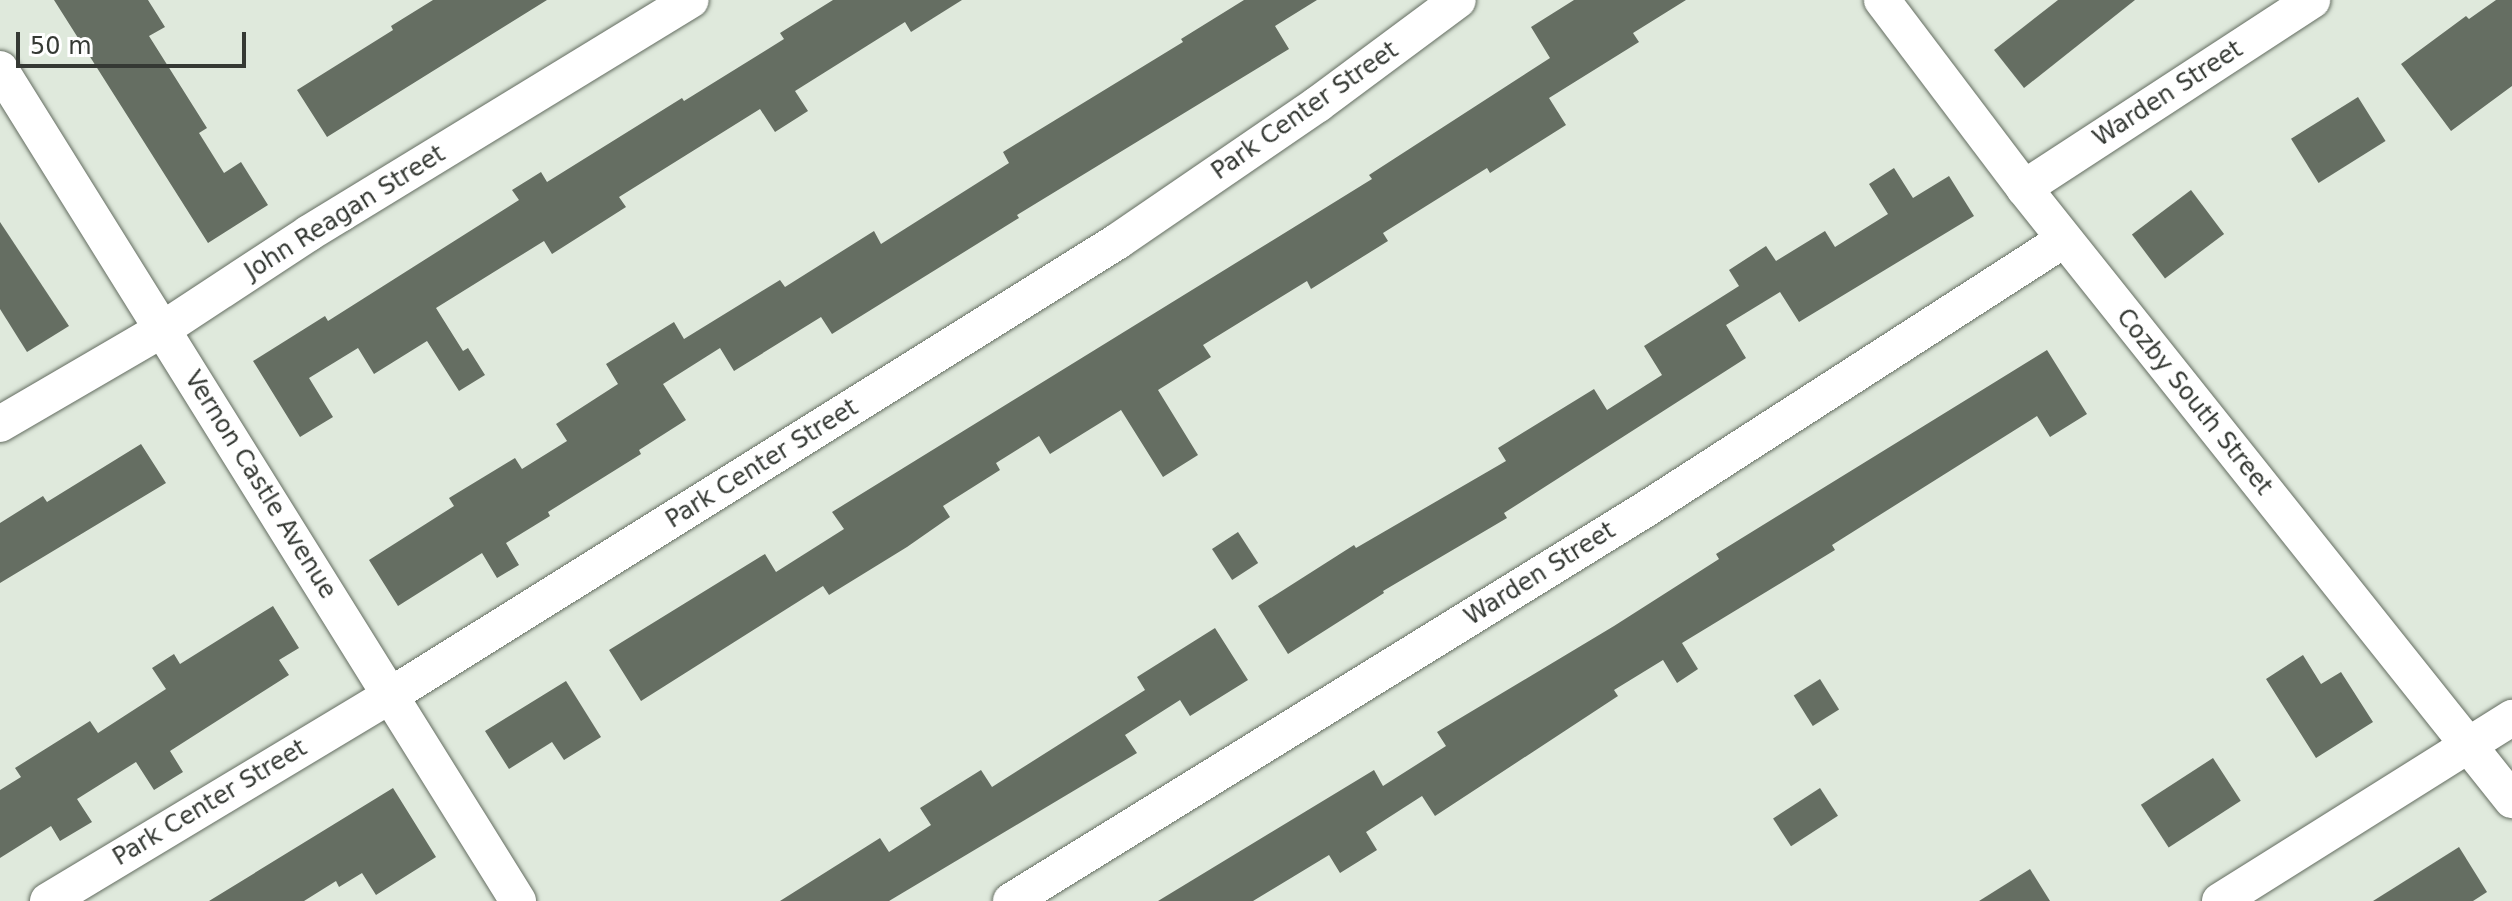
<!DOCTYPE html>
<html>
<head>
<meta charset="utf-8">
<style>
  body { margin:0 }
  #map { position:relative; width:2512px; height:901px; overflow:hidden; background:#dfe9dc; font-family:"DejaVu Sans",sans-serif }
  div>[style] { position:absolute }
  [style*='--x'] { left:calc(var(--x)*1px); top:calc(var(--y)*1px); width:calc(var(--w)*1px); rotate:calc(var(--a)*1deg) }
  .building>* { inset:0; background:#656e62; transform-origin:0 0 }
  .roads { filter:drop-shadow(0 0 2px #646d61) drop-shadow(0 0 2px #646d61) }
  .minor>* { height:36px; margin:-18px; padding:0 18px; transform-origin:18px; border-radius:18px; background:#fff }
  span { translate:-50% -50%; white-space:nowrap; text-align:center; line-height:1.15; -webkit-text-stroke:8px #fff; paint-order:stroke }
  .street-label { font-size:24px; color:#353934 }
  .scale { position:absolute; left:16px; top:32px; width:230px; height:36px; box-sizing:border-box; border:4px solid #353934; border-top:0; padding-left:10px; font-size:24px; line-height:28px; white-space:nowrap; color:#353934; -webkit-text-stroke:6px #fff; paint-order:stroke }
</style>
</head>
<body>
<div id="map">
  <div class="building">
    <div style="clip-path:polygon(54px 0,148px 0,165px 27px,149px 36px,207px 128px,199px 133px,224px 173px,241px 162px,268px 205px,208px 243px)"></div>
    <div style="clip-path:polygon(433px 0,547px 0,327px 137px,297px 90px,393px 30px,391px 26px)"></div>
    <div style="clip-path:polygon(833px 0,962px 0,911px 32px,905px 22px,795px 91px,808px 111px,775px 132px,760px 109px,619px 197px,626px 207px,552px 254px,544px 241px,436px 308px,463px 351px,468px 348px,485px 375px,459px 391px,427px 341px,374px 374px,358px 348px,309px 378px,333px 417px,300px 437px,253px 361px,325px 316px,328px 321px,519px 200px,512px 190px,541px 172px,547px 182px,682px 98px,684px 101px,784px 39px,780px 33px)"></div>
    <div style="clip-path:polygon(1244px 0,1317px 0,1275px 26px,1289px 49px,1017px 215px,1019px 218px,832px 334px,821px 317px,734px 371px,720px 348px,663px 384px,686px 420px,639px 450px,641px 454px,548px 512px,550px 516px,506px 543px,519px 565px,497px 578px,482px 553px,398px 606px,369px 560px,454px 506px,449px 498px,515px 458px,522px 469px,567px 441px,556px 424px,618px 384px,606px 364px,674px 322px,684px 339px,780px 280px,785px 287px,874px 231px,881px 244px,1009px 163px,1003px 152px,1183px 42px,1181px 39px)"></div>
    <div style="clip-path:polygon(1574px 0,1686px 0,1633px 33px,1639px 42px,1549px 98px,1566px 125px,1490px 173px,1487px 168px,1383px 233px,1388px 241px,1311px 289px,1307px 281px,1203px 345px,1211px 357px,1158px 390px,1198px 455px,1163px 477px,1121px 410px,1050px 454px,1039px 436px,996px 463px,1000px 470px,943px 506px,950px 517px,907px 547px,829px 595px,823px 586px,641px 701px,609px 650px,765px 554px,776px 572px,844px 529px,832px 512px,1372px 179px,1369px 175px,1550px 58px,1531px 27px)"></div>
    <div style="clip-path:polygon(2058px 0,2135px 0,2024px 88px,1994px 50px)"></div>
    <div style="clip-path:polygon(2496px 0,2512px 0,2512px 86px,2451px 131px,2401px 64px,2466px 16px,2469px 19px)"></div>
    <div style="left:2358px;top:97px;width:52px;height:79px;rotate:58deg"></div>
    <div style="clip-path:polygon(1894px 168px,1913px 198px,1949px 176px,1974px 216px,1799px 322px,1780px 292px,1726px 325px,1746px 358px,1504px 513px,1507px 518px,1383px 591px,1384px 593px,1288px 654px,1258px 606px,1354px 545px,1356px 548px,1506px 461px,1498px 448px,1594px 389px,1607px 410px,1662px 375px,1644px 346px,1739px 286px,1729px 270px,1766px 246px,1776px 261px,1825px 231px,1835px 247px,1888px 214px,1869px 184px)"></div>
    <div style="left:2191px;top:190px;width:55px;height:74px;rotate:53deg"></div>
    <div style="clip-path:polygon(0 222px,69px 326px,27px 352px,0 309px)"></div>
    <div style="clip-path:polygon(2047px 350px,2087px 414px,2050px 437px,2037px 416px,1832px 545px,1835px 550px,1682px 643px,1698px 669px,1677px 683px,1663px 660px,1614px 690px,1618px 696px,1435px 816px,1422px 796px,1366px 832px,1377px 850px,1340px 873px,1329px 855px,1253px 901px,1158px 901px,1374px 770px,1383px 786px,1446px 746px,1437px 732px,1614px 626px,1719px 559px,1716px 554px)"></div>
    <div style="clip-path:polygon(141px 444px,166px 483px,0 583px,0 523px,43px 496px,47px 502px)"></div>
    <div style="left:1238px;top:532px;width:37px;height:31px;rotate:57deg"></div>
    <div style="clip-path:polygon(273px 606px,299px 648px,279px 660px,289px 675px,170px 751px,183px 772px,154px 790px,136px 762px,77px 799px,92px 822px,60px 841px,51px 826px,0 858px,0 790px,21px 777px,15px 768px,90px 721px,98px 733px,166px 689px,152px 668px,174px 654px,180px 664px)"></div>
    <div style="clip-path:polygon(1215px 628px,1248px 680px,1190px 716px,1180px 700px,1125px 735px,1137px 753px,889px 901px,780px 901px,880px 838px,889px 852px,931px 825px,920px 808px,981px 770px,992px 787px,1145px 690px,1137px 677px)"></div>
    <div style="clip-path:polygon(2303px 655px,2321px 684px,2341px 672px,2373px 722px,2316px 758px,2266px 679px)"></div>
    <div style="left:1820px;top:679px;width:36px;height:31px;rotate:58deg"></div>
    <div style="clip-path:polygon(566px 681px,601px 737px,564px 760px,552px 742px,509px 769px,485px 731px)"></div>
    <div style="left:2213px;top:758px;width:51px;height:86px;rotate:57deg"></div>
    <div style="clip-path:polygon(393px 788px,436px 857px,376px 895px,362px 873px,339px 887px,336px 881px,304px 901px,209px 901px)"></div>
    <div style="left:1820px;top:788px;width:33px;height:56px;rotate:57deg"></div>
    <div style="clip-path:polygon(2459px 847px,2487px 892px,2473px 901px,2373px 901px)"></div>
    <div style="clip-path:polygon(2030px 869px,2050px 901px,1979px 901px)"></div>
  </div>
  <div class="roads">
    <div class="minor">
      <div style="--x:1882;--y:0;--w:236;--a:52.9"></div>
      <div style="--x:2024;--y:188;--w:783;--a:51.43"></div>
      <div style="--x:0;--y:69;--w:980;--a:58.09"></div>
      <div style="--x:2024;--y:188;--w:344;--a:-33.1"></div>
      <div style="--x:0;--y:424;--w:189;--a:-30.2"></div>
      <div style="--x:163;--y:329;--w:175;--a:-33.3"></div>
      <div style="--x:309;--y:233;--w:447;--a:-31.4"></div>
      <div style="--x:48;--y:901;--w:400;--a:-31"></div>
      <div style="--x:391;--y:695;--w:857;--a:-31.98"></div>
      <div style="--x:1118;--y:241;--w:242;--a:-34.4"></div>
      <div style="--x:1318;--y:104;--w:174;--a:-36.6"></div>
      <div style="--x:1011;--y:901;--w:746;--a:-31.69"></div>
      <div style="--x:1646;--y:509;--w:497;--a:-32.8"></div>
      <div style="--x:2220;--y:901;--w:345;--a:-32.1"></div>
    </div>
  </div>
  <div class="street-label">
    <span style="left:2168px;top:94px;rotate:-33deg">Warden Street</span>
    <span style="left:1305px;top:111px;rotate:-35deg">Park Center Street</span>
    <span style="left:345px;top:213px;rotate:-32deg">John Reagan Street</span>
    <span style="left:2194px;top:402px;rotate:51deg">Cozby South Street</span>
    <span style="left:762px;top:464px;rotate:-32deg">Park Center Street</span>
    <span style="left:260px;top:485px;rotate:58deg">Vernon Castle Avenue</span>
    <span style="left:1540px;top:574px;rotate:-32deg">Warden Street</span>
    <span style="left:210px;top:803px;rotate:-31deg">Park Center Street</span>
  </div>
  <div class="scale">50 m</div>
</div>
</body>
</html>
